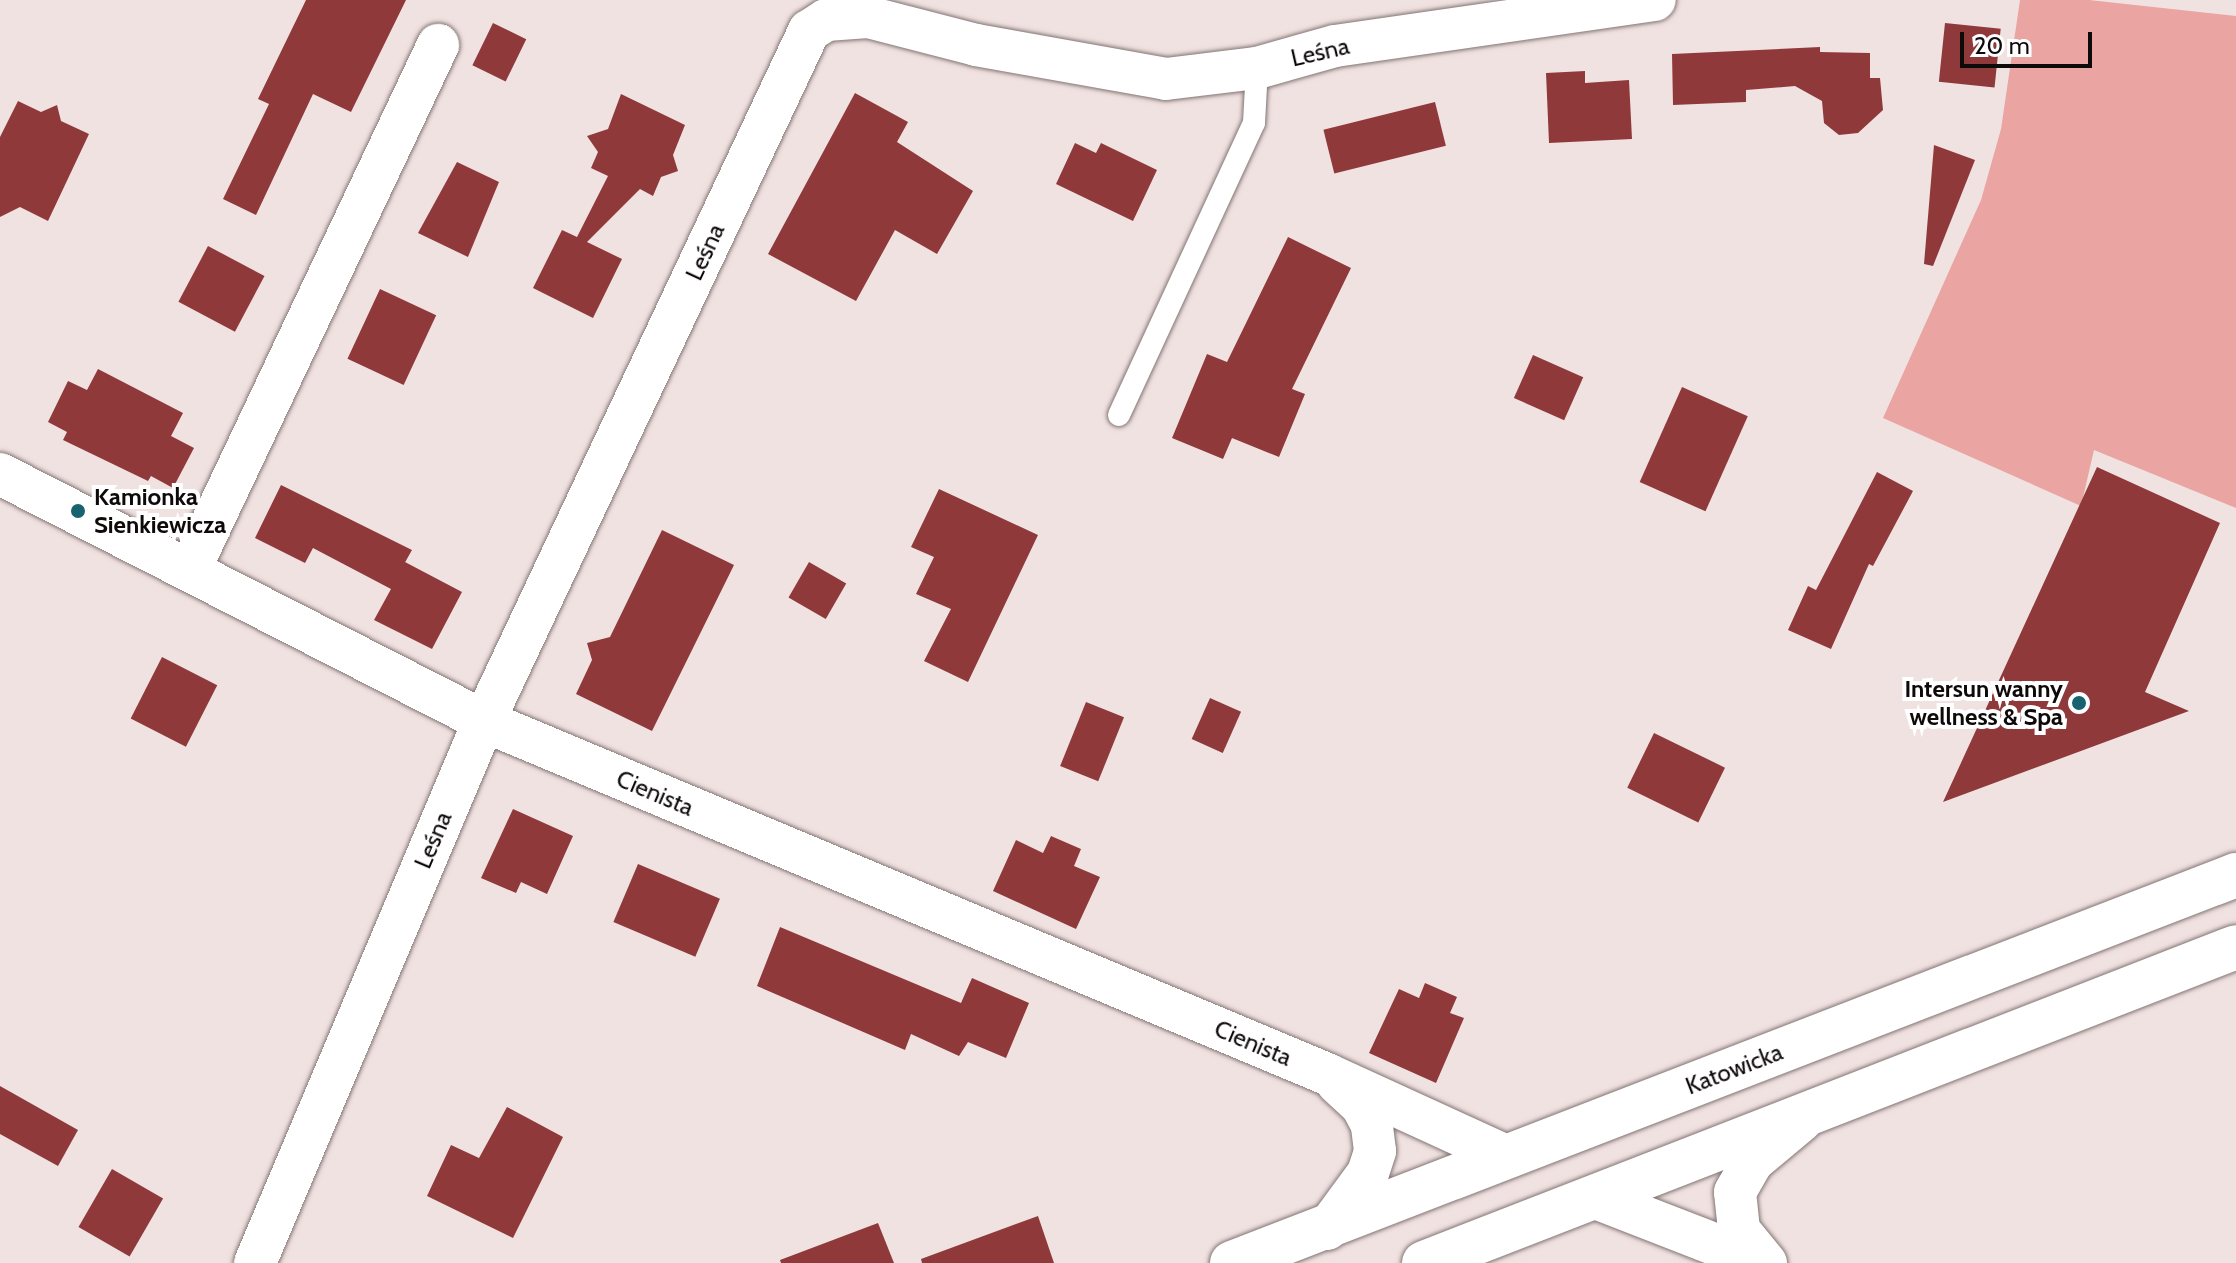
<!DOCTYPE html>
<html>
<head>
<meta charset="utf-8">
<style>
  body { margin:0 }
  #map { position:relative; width:2236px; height:1263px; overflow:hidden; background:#f0e2e1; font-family:Cabin,sans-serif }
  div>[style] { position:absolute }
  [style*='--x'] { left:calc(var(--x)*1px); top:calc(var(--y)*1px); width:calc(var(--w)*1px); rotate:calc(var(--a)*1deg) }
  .green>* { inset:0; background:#eaa4a2 }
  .building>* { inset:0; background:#8f393b; transform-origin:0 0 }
  .roads { filter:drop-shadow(0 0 2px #827574) drop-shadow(0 0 2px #827574) }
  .lane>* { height:22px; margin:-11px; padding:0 11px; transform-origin:11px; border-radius:11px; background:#fff }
  .street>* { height:42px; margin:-21px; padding:0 21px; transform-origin:21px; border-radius:21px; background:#fff }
  .primary>* { height:44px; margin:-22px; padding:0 22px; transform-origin:22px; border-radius:22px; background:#fff }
  .dots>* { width:22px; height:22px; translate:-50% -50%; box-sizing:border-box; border:4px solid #fff; border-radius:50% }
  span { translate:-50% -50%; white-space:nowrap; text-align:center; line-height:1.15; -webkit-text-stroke:8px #fff; paint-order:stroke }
  .street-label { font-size:24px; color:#0f0a0a }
  .poi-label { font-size:24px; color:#0f0a0a; font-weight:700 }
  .left { translate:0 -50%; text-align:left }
  .right { translate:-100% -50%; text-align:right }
  .scale { position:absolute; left:1960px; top:32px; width:132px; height:36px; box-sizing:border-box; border:4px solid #0f0a0a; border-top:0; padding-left:10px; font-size:24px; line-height:28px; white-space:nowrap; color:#0f0a0a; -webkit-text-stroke:6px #fff; paint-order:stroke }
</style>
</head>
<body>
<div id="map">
  <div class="green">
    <div style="clip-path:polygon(2020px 0,2089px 0,2236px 16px,2236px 508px,2094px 450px,2081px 506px,1883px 418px,1981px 200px,2001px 129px)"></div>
  </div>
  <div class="building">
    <div style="clip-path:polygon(306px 0,406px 0,351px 112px,313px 94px,256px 215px,223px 199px,269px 104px,258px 99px)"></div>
    <div style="left:493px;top:23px;width:37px;height:47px;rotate:26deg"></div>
    <div style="left:1945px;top:23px;width:56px;height:59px;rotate:6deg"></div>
    <div style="clip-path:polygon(1820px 47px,1820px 52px,1870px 53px,1870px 78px,1880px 78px,1883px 110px,1858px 133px,1839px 135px,1824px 123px,1822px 101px,1795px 86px,1746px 90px,1746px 102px,1673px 105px,1672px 54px)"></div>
    <div style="clip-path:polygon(1585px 71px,1585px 83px,1629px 80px,1632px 139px,1549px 143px,1546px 73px)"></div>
    <div style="clip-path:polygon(855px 93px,908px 122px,897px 142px,973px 191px,937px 254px,895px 230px,856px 301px,768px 254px)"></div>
    <div style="clip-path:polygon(621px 94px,685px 125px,673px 155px,678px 171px,661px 177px,653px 196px,640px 189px,587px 242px,622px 259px,593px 318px,533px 288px,562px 230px,577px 237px,608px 176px,591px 168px,598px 152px,587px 136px,608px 129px)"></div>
    <div style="clip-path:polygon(18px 101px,41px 112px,57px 105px,61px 121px,89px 134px,48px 221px,20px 207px,0 217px,0 137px)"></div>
    <div style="left:1435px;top:102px;width:45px;height:115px;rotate:76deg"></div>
    <div style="clip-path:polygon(1075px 143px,1096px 153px,1101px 143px,1157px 170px,1133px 221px,1056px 184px)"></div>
    <div style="clip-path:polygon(1934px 145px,1975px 160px,1933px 266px,1924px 264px)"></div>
    <div style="clip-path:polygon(457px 162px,499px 182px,468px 257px,418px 233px)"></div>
    <div style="clip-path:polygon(1288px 237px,1351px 268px,1292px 389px,1305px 394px,1279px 457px,1232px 438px,1223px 459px,1172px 438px,1207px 354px,1227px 362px)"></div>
    <div style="left:208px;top:246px;width:64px;height:63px;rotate:28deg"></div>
    <div style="left:380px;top:289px;width:62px;height:77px;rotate:25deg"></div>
    <div style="left:1533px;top:355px;width:55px;height:47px;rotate:24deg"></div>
    <div style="clip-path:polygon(98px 369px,183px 413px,171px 436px,194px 448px,173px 488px,151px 476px,148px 481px,63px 440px,67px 432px,48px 422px,68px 381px,87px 390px)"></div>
    <div style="left:1682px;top:387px;width:72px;height:104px;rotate:24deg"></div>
    <div style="clip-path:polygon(2097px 467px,2220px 523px,2145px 692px,2189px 711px,1943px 802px)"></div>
    <div style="clip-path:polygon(1877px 472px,1913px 491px,1873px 566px,1869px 564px,1831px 649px,1788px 630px,1808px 586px,1816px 590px)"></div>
    <div style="clip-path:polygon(281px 485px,412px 550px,399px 573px,405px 562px,462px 592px,432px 649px,374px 620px,391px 589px,313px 548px,305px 563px,255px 538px)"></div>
    <div style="clip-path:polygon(939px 489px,1038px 535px,968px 682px,924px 661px,951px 609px,916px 594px,934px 557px,911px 547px)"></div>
    <div style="clip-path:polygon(662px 530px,734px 565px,652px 731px,576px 694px,592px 660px,587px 643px,610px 637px)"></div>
    <div style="left:809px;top:562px;width:43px;height:41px;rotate:30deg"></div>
    <div style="left:162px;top:657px;width:62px;height:69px;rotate:27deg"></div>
    <div style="left:1210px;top:698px;width:34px;height:45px;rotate:24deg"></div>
    <div style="left:1086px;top:702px;width:41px;height:69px;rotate:22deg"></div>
    <div style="left:1654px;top:733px;width:79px;height:61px;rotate:26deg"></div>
    <div style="clip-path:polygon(513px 809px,573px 836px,547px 894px,521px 882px,516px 893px,481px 878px)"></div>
    <div style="clip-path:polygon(1051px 836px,1081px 849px,1074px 866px,1100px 877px,1076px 929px,993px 891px,1016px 840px,1043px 853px)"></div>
    <div style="left:638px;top:864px;width:89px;height:63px;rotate:23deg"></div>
    <div style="clip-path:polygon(780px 927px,961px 1003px,972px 978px,1029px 1003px,1006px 1058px,968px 1042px,959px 1056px,911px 1034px,905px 1050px,757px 986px)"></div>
    <div style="clip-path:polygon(1425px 983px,1457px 997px,1450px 1013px,1464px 1018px,1436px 1083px,1369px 1053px,1399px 989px,1419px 998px)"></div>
    <div style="clip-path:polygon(0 1086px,78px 1130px,58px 1166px,0 1134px)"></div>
    <div style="clip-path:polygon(507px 1107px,563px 1137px,513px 1238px,427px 1196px,451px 1145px,479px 1158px)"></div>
    <div style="left:112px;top:1169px;width:59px;height:67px;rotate:30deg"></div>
    <div style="clip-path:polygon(1038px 1216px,1054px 1263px,922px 1263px,921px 1259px)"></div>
    <div style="clip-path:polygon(878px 1223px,894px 1263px,781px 1263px,780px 1260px)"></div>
  </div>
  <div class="roads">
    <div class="lane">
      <div style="--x:1119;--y:415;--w:322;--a:-65.2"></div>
      <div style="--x:1254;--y:123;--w:55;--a:-86.9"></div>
    </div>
    <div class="street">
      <div style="--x:0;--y:474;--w:543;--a:27.04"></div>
      <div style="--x:484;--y:721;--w:914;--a:22.72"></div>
      <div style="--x:1327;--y:1074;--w:199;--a:24.6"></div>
      <div style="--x:190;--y:569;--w:580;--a:-64.67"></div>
      <div style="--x:1598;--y:1199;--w:177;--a:21.2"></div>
      <div style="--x:1327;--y:1229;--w:69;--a:-53.8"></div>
      <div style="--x:1368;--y:1173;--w:23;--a:-72"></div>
      <div style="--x:1375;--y:1151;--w:26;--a:-97"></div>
      <div style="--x:1372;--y:1125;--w:21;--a:-118"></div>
      <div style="--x:1362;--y:1106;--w:34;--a:-137"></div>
      <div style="--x:255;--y:1263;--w:588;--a:-67.1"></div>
      <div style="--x:484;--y:721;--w:763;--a:-64.78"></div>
      <div style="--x:809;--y:31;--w:20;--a:-33"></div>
      <div style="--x:826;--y:20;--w:42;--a:-4.1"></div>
      <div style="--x:868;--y:17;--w:112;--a:14.5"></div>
      <div style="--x:976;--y:45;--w:193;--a:10.1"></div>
      <div style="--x:1166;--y:79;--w:92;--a:-6.9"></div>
      <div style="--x:1257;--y:68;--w:81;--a:-15.8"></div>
      <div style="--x:1335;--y:46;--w:323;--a:-8.2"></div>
      <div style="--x:1766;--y:1263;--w:43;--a:-129.3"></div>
      <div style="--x:1739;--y:1230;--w:38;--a:-96"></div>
      <div style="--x:1735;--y:1192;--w:34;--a:-60"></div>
      <div style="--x:1752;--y:1162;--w:64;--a:-39.9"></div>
    </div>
    <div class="primary">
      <div style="--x:1232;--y:1263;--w:1076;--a:-21.13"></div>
      <div style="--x:1424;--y:1263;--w:871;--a:-21.26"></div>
    </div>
  </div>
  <div class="dots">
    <div style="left:78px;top:511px;background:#196371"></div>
    <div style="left:2079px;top:703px;background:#196371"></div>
  </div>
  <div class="street-label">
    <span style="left:1320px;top:52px;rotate:-13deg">Leśna</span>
    <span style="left:705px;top:252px;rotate:-65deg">Leśna</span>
    <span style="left:655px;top:793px;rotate:23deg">Cienista</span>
    <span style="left:433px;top:840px;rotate:-67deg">Leśna</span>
    <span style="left:1253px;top:1043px;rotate:23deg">Cienista</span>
    <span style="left:1734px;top:1069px;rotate:-21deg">Katowicka</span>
  </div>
  <div class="poi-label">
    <span class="left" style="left:94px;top:511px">Kamionka<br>Sienkiewicza</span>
    <span class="right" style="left:2063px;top:703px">Intersun wanny<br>wellness &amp; Spa</span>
  </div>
  <div class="scale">20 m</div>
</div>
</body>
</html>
